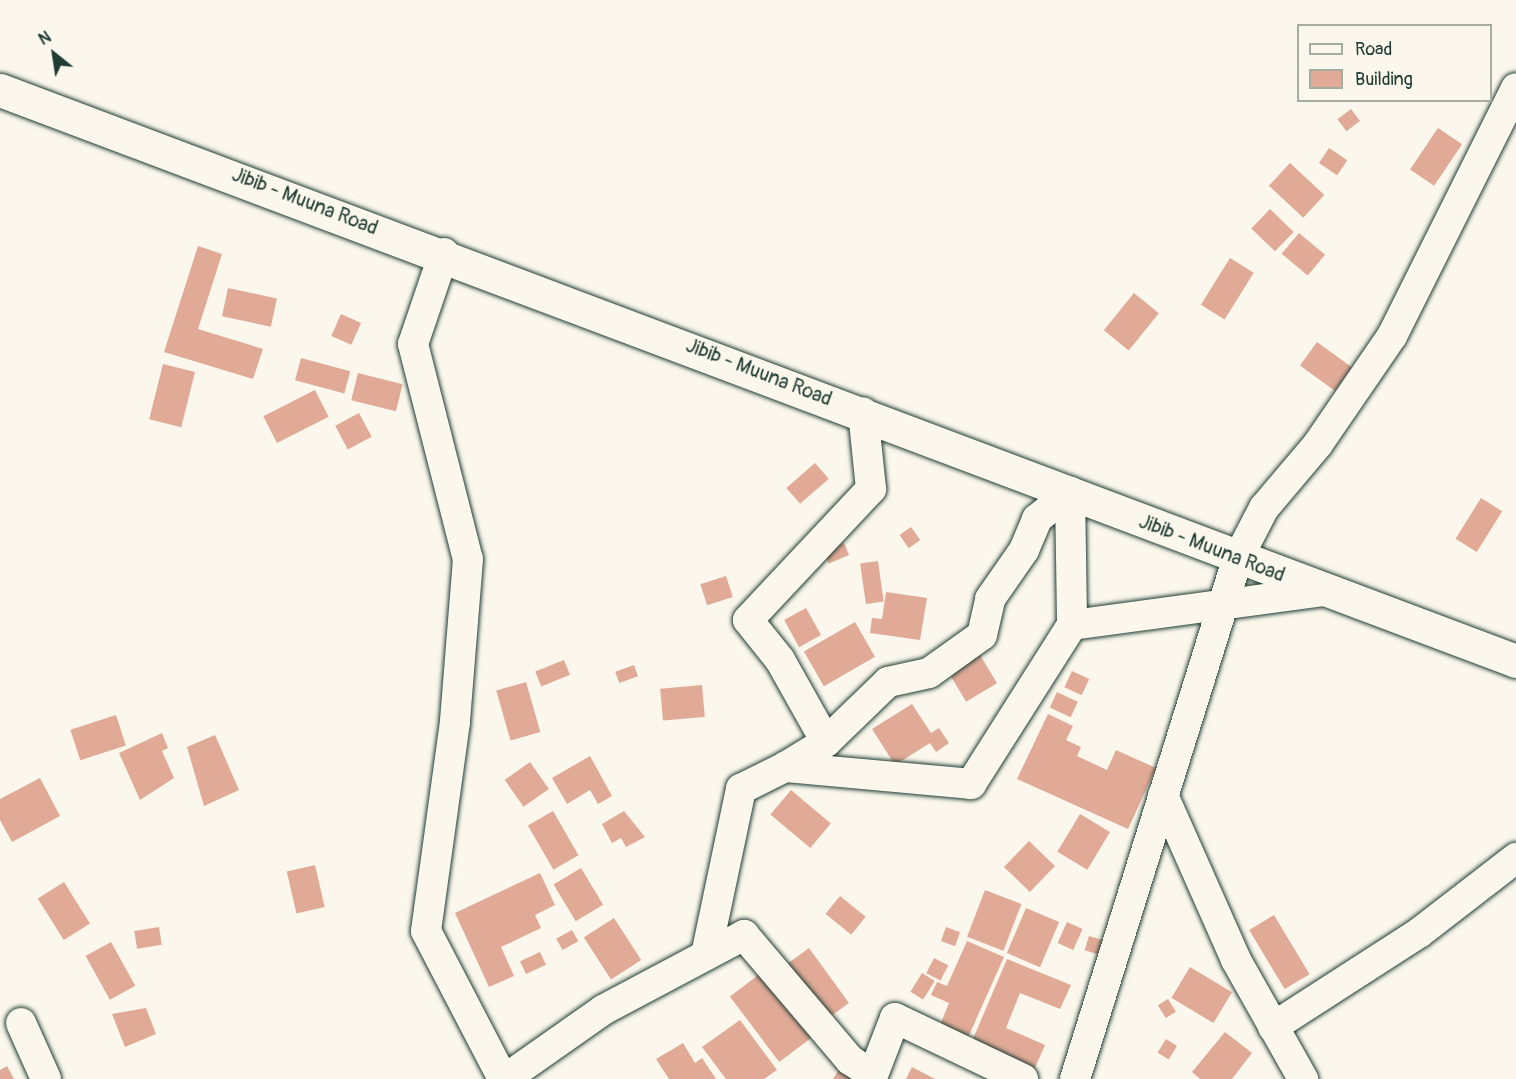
<!DOCTYPE html>
<html>
<head>
<meta charset="utf-8">
<style>
  body { margin:0 }
  #map { position:relative; width:1516px; height:1079px; overflow:hidden; background:#fbf7ec; font-family:Pangolin,sans-serif }
  div>[style] { position:absolute }
  [style*='--x'] { left:calc(var(--x)*1px); top:calc(var(--y)*1px); width:calc(var(--w)*1px); rotate:calc(var(--a)*1deg) }
  .building>* { inset:0; background:#e1aa97; transform-origin:0 0 }
  .roads { filter:drop-shadow(0 0 2px #1f3d34) drop-shadow(0 0 2px #1f3d34) }
  .minor>* { height:30px; margin:-15px; padding:0 15px; transform-origin:15px; border-radius:15px; background:#fbf7ec }
  .tertiary>* { height:33px; margin:-16.5px; padding:0 16.5px; transform-origin:16.5px; border-radius:16.5px; background:#fbf7ec }
  span { translate:-50% -50%; white-space:nowrap; text-align:center; line-height:1.15; -webkit-text-stroke:4.5px #fbf7ec; paint-order:stroke }
  .street-label { font-size:20px; color:#1f3d34 }
  .legend { position:absolute; left:1297px; top:24px; width:195px; height:78px; box-sizing:border-box; background:#fbf7ec; border:2px solid #a3ada2; margin:0; padding:8px 10px; list-style:none; font-size:18px; color:#1f3d34 }
  .legend li { display:flex; align-items:center; gap:12px; height:30px }
  .legend b { width:30px; border:2px solid #a3ada2 }
  .north { position:absolute; left:24px; top:24px; width:60px; height:60px; -webkit-text-stroke:4px #fbf7ec; paint-order:stroke; rotate:330deg; font-size:16px; font-weight:700; line-height:24px; text-align:center; color:#1f3d34 }
  .north::after { content:''; display:block; margin:auto; width:21px; height:27px; background:#1f3d34; clip-path:polygon(50% 0,100% 100%,50% 72%,0 100%) }
</style>
</head>
<body>
<div id="map">
  <div class="building">
    <div style="left:1351px;top:109px;width:15px;height:17px;rotate:53deg"></div>
    <div style="left:1438px;top:128px;width:29px;height:50px;rotate:34deg"></div>
    <div style="left:1329px;top:148px;width:22px;height:18px;rotate:34deg"></div>
    <div style="left:1290px;top:163px;width:47px;height:31px;rotate:43deg"></div>
    <div style="left:1270px;top:209px;width:33px;height:27px;rotate:44deg"></div>
    <div style="left:1299px;top:233px;width:34px;height:27px;rotate:40deg"></div>
    <div style="clip-path:polygon(198px 246px,222px 254px,198px 329px,263px 349px,253px 379px,164px 352px)"></div>
    <div style="left:1230px;top:258px;width:28px;height:55px;rotate:32deg"></div>
    <div style="left:228px;top:288px;width:50px;height:29px;rotate:12deg"></div>
    <div style="left:1134px;top:293px;width:32px;height:48px;rotate:39deg"></div>
    <div style="left:341px;top:314px;width:22px;height:24px;rotate:24deg"></div>
    <div style="left:1317px;top:342px;width:43px;height:29px;rotate:36deg"></div>
    <div style="left:301px;top:358px;width:51px;height:23px;rotate:15deg"></div>
    <div style="left:163px;top:364px;width:33px;height:57px;rotate:14deg"></div>
    <div style="left:358px;top:373px;width:46px;height:28px;rotate:14deg"></div>
    <div style="left:315px;top:390px;width:30px;height:58px;rotate:63deg"></div>
    <div style="left:359px;top:413px;width:27px;height:27px;rotate:62deg"></div>
    <div style="left:815px;top:463px;width:21px;height:38px;rotate:49deg"></div>
    <div style="left:1481px;top:498px;width:25px;height:48px;rotate:32deg"></div>
    <div style="left:911px;top:527px;width:16px;height:14px;rotate:55deg"></div>
    <div style="left:844px;top:543px;width:13px;height:22px;rotate:67deg"></div>
    <div style="left:878px;top:561px;width:41px;height:18px;rotate:82deg"></div>
    <div style="left:726px;top:576px;width:22px;height:27px;rotate:72deg"></div>
    <div style="clip-path:polygon(886px 592px,927px 598px,920px 640px,870px 633px,872px 618px,882px 619px)"></div>
    <div style="left:806px;top:608px;width:31px;height:25px;rotate:61deg"></div>
    <div style="left:855px;top:622px;width:40px;height:59px;rotate:60deg"></div>
    <div style="left:980px;top:655px;width:33px;height:36px;rotate:59deg"></div>
    <div style="left:564px;top:660px;width:16px;height:31px;rotate:68deg"></div>
    <div style="left:634px;top:665px;width:12px;height:20px;rotate:70deg"></div>
    <div style="left:1072px;top:671px;width:19px;height:18px;rotate:25deg"></div>
    <div style="left:526px;top:682px;width:52px;height:31px;rotate:74deg"></div>
    <div style="left:702px;top:685px;width:32px;height:42px;rotate:85deg"></div>
    <div style="left:1057px;top:692px;width:23px;height:17px;rotate:25deg"></div>
    <div style="clip-path:polygon(912px 704px,931px 733px,939px 728px,949px 743px,936px 752px,930px 743px,895px 765px,872px 729px)"></div>
    <div style="clip-path:polygon(1048px 714px,1073px 726px,1066px 740px,1081px 747px,1077px 756px,1107px 770px,1116px 750px,1156px 768px,1128px 829px,1017px 779px)"></div>
    <div style="left:116px;top:715px;width:32px;height:48px;rotate:72deg"></div>
    <div style="clip-path:polygon(162px 733px,168px 748px,162px 751px,174px 778px,140px 800px,119px 753px)"></div>
    <div style="clip-path:polygon(215px 735px,239px 790px,204px 806px,187px 747px)"></div>
    <div style="clip-path:polygon(590px 756px,612px 796px,598px 804px,590px 790px,567px 804px,552px 778px)"></div>
    <div style="left:530px;top:762px;width:33px;height:31px;rotate:55deg"></div>
    <div style="clip-path:polygon(40px 778px,60px 816px,12px 842px,0 820px,0 799px)"></div>
    <div style="left:791px;top:790px;width:52px;height:32px;rotate:40deg"></div>
    <div style="left:553px;top:811px;width:51px;height:29px;rotate:60deg"></div>
    <div style="clip-path:polygon(624px 811px,645px 837px,626px 847px,621px 838px,612px 843px,602px 824px)"></div>
    <div style="left:1080px;top:814px;width:35px;height:44px;rotate:31deg"></div>
    <div style="left:1029px;top:841px;width:36px;height:36px;rotate:44deg"></div>
    <div style="left:315px;top:865px;width:43px;height:29px;rotate:77deg"></div>
    <div style="left:581px;top:868px;width:43px;height:32px;rotate:59deg"></div>
    <div style="clip-path:polygon(540px 873px,555px 905px,535px 915px,541px 928px,501px 947px,514px 976px,489px 987px,455px 913px)"></div>
    <div style="left:64px;top:882px;width:49px;height:31px;rotate:58deg"></div>
    <div style="left:985px;top:890px;width:39px;height:50px;rotate:21deg"></div>
    <div style="left:840px;top:896px;width:33px;height:23px;rotate:39deg"></div>
    <div style="left:1026px;top:908px;width:36px;height:49px;rotate:23deg"></div>
    <div style="left:1274px;top:915px;width:69px;height:29px;rotate:59deg"></div>
    <div style="left:614px;top:918px;width:50px;height:36px;rotate:57deg"></div>
    <div style="left:1067px;top:922px;width:17px;height:23px;rotate:24deg"></div>
    <div style="left:159px;top:927px;width:18px;height:25px;rotate:81deg"></div>
    <div style="left:946px;top:927px;width:15px;height:15px;rotate:20deg"></div>
    <div style="left:572px;top:930px;width:13px;height:18px;rotate:61deg"></div>
    <div style="left:1089px;top:936px;width:14px;height:15px;rotate:17deg"></div>
    <div style="clip-path:polygon(967px 941px,1004px 957px,966px 1042px,938px 1030px,949px 1003px,931px 995px,937px 982px,947px 986px)"></div>
    <div style="left:111px;top:942px;width:50px;height:29px;rotate:61deg"></div>
    <div style="left:809px;top:948px;width:68px;height:34px;rotate:54deg"></div>
    <div style="left:540px;top:952px;width:14px;height:22px;rotate:65deg"></div>
    <div style="left:934px;top:958px;width:16px;height:17px;rotate:27deg"></div>
    <div style="clip-path:polygon(1007px 959px,1071px 985px,1060px 1009px,1020px 993px,1006px 1028px,1045px 1045px,1033px 1072px,970px 1046px)"></div>
    <div style="left:769px;top:967px;width:82px;height:49px;rotate:53deg"></div>
    <div style="left:1190px;top:967px;width:49px;height:36px;rotate:31deg"></div>
    <div style="left:922px;top:973px;width:15px;height:22px;rotate:32deg"></div>
    <div style="left:1168px;top:999px;width:15px;height:12px;rotate:58deg"></div>
    <div style="clip-path:polygon(146px 1008px,156px 1034px,125px 1047px,112px 1014px)"></div>
    <div style="clip-path:polygon(740px 1020px,777px 1070px,764px 1079px,726px 1079px,702px 1047px)"></div>
    <div style="clip-path:polygon(1225px 1032px,1252px 1053px,1232px 1079px,1200px 1079px,1192px 1072px)"></div>
    <div style="left:1166px;top:1039px;width:13px;height:16px;rotate:32deg"></div>
    <div style="clip-path:polygon(683px 1043px,695px 1063px,702px 1058px,716px 1079px,669px 1079px,656px 1059px)"></div>
    <div style="clip-path:polygon(7px 1066px,14px 1079px,0 1079px,0 1070px)"></div>
    <div style="clip-path:polygon(912px 1067px,935px 1079px,906px 1079px)"></div>
    <div style="clip-path:polygon(840px 1068px,858px 1079px,833px 1079px)"></div>
  </div>
  <div class="roads">
    <div class="minor">
      <div style="--x:444;--y:253;--w:96;--a:108.8"></div>
      <div style="--x:413;--y:344;--w:222;--a:75.7"></div>
      <div style="--x:468;--y:559;--w:164;--a:94.6"></div>
      <div style="--x:455;--y:722;--w:211;--a:97.9"></div>
      <div style="--x:426;--y:931;--w:167;--a:62.5"></div>
      <div style="--x:1070;--y:492;--w:133;--a:89.1"></div>
      <div style="--x:826;--y:742;--w:86;--a:-44.1"></div>
      <div style="--x:888;--y:682;--w:42;--a:-12.4"></div>
      <div style="--x:929;--y:673;--w:65;--a:-35.6"></div>
      <div style="--x:982;--y:635;--w:37;--a:-77"></div>
      <div style="--x:990;--y:599;--w:60;--a:-55.2"></div>
      <div style="--x:1024;--y:550;--w:34;--a:-67"></div>
      <div style="--x:1037;--y:519;--w:43;--a:-39.3"></div>
      <div style="--x:785;--y:767;--w:48;--a:-31.4"></div>
      <div style="--x:826;--y:742;--w:94;--a:-119.3"></div>
      <div style="--x:780;--y:660;--w:51;--a:-128.7"></div>
      <div style="--x:748;--y:620;--w:180;--a:-46.8"></div>
      <div style="--x:871;--y:489;--w:77;--a:-95.9"></div>
      <div style="--x:1163;--y:795;--w:180;--a:66.1"></div>
      <div style="--x:1236;--y:960;--w:137;--a:60.6"></div>
      <div style="--x:706;--y:955;--w:170;--a:-78.1"></div>
      <div style="--x:741;--y:789;--w:49;--a:-26.6"></div>
      <div style="--x:785;--y:767;--w:187;--a:5.2"></div>
      <div style="--x:971;--y:784;--w:188;--a:-57.6"></div>
      <div style="--x:1072;--y:625;--w:253;--a:-7.7"></div>
      <div style="--x:21;--y:1023;--w:61;--a:65.9"></div>
      <div style="--x:1273;--y:1027;--w:174;--a:-32.8"></div>
      <div style="--x:1419;--y:933;--w:123;--a:-37.7"></div>
      <div style="--x:505;--y:1079;--w:120;--a:-35.1"></div>
      <div style="--x:603;--y:1010;--w:160;--a:-28"></div>
      <div style="--x:744;--y:935;--w:164;--a:49.7"></div>
      <div style="--x:850;--y:1060;--w:27;--a:33"></div>
      <div style="--x:873;--y:1075;--w:61;--a:-68.9"></div>
      <div style="--x:895;--y:1018;--w:142;--a:25.5"></div>
      <div style="--x:1075;--y:1079;--w:544;--a:-72.66"></div>
      <div style="--x:1237;--y:560;--w:59;--a:-62.6"></div>
      <div style="--x:1264;--y:508;--w:84;--a:-49.8"></div>
      <div style="--x:1318;--y:444;--w:131;--a:-55.6"></div>
      <div style="--x:1392;--y:336;--w:277;--a:-63.4"></div>
    </div>
    <div class="tertiary">
      <div style="--x:0;--y:90;--w:1620;--a:20.64"></div>
    </div>
  </div>
  <div class="street-label">
    <span style="left:305px;top:201px;rotate:21deg">Jibib - Muuna Road</span>
    <span style="left:759px;top:372px;rotate:21deg">Jibib - Muuna Road</span>
    <span style="left:1212px;top:548px;rotate:21deg">Jibib - Muuna Road</span>
  </div>
  <ul class="legend">
  <li><b style="height:8px;background:#fbf7ec"></b>Road</li>
  <li><b style="height:16px;background:#e1aa97"></b>Building</li>
  </ul>
  <div class="north">N</div>
</div>
</body>
</html>
